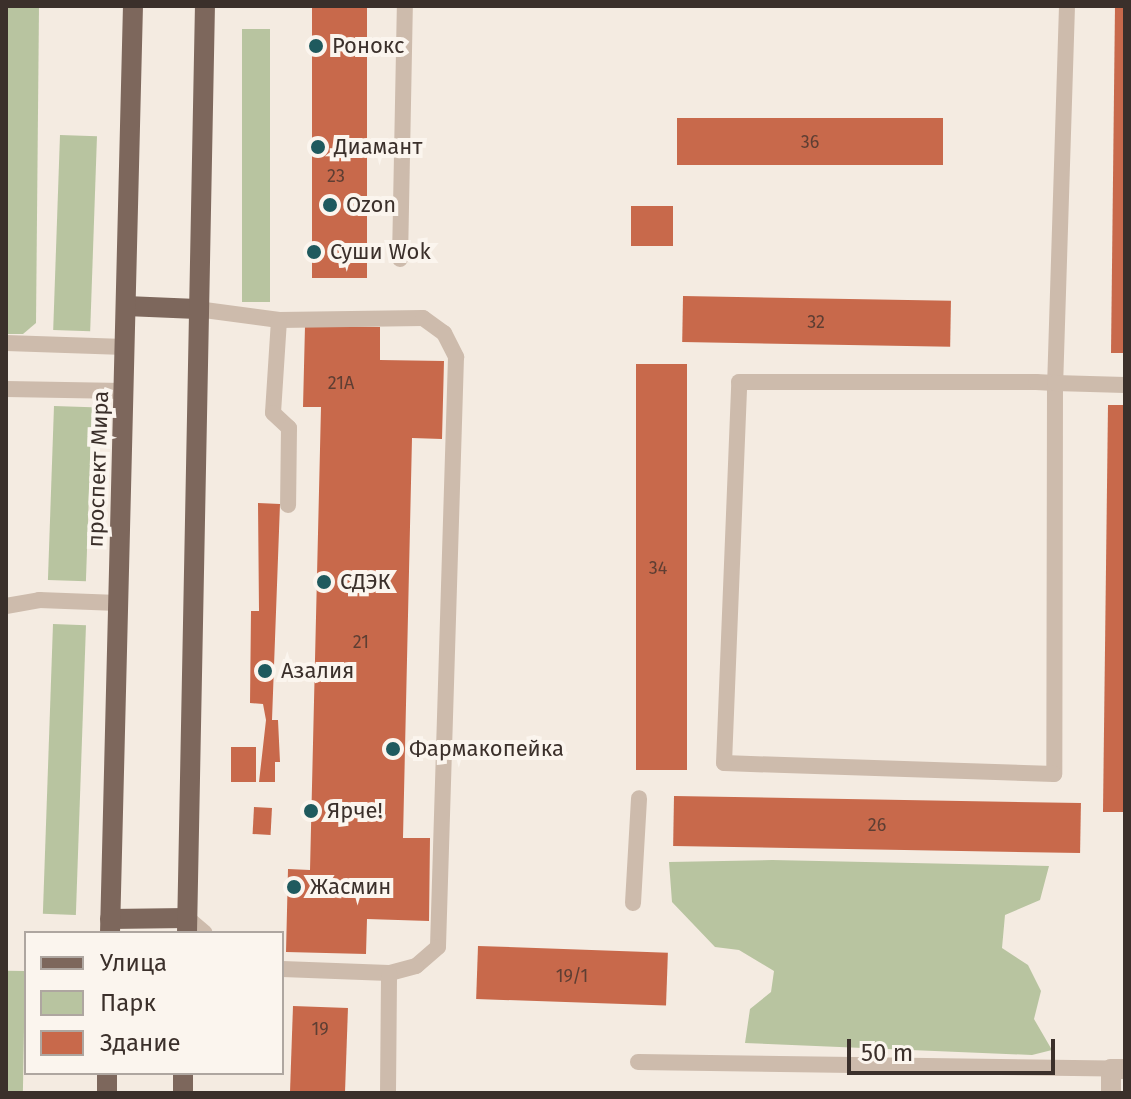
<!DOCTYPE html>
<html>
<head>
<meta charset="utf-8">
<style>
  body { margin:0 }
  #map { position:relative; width:1131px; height:1099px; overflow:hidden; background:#f4ebe1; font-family:"Fira Sans",sans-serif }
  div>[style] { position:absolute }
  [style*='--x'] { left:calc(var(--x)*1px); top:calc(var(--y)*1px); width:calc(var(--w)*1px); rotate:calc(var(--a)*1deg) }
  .green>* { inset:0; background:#b8c4a0; transform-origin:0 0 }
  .building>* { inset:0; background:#c8694b; transform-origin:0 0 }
  .service>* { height:16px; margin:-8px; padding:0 8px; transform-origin:8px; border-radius:8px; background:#cdbbac }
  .minor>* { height:20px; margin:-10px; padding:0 10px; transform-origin:10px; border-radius:10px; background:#cdbbac }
  .primary>* { height:20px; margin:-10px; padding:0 10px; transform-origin:10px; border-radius:10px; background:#7d675c }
  .dots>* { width:22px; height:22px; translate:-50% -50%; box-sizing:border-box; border:4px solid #fbf5ee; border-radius:50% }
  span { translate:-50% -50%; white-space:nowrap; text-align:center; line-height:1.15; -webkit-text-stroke:8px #fbf5ee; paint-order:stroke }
  .number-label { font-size:18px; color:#5e3e33 }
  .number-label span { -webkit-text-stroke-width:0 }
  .poi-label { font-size:22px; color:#3b302b }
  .left { translate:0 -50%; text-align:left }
  .street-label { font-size:22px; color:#3b302b }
  .frame { position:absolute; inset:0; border:8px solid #3b302b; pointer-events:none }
  .legend { position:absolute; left:24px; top:931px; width:260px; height:144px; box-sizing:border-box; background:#fbf5ee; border:2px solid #aea6a0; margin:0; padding:10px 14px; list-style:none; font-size:24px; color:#3b302b }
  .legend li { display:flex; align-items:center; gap:16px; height:40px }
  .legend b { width:40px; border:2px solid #aea6a0 }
  .scale { position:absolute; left:847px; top:1039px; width:208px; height:36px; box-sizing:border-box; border:4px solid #3b302b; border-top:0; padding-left:10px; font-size:24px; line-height:28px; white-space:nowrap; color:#3b302b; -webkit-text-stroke:6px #fbf5ee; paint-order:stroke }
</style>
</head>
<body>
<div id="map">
  <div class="green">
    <div style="clip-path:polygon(6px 6px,39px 6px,36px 323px,23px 334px,6px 334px)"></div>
    <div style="left:242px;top:29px;width:28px;height:273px"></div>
    <div style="left:60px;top:135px;width:37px;height:195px;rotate:2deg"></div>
    <div style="left:54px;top:406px;width:38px;height:174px;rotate:2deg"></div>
    <div style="left:53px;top:624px;width:33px;height:290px;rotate:2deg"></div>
    <div style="clip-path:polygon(772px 860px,1049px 866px,1040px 900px,1005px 915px,1002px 948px,1028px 965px,1041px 991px,1034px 1019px,1052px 1050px,1032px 1055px,745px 1043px,750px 1009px,771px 992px,774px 971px,739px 950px,715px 947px,672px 902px,669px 862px)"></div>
    <div style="left:25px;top:971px;width:122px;height:19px;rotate:91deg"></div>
  </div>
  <div class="building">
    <div style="left:312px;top:6px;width:55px;height:272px"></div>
    <div style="clip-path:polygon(1115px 6px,1125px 6px,1125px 353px,1111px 353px)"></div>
    <div style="left:677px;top:118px;width:266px;height:47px"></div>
    <div style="left:631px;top:206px;width:42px;height:40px"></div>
    <div style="left:683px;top:296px;width:268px;height:46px;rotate:1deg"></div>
    <div style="clip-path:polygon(305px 326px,380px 327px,380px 360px,444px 361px,442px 439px,412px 438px,403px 838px,430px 838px,429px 921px,367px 919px,366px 954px,286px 952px,288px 869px,310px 870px,321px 407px,303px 407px)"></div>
    <div style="left:636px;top:364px;width:51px;height:406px"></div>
    <div style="clip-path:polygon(1108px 405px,1125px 405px,1125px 812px,1103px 812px)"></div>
    <div style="clip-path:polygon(258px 503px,280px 504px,272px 720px,278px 720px,280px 762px,275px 762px,275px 782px,259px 782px,266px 720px,263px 704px,250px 703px,251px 611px,259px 611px)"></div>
    <div style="left:231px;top:747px;width:25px;height:35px"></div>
    <div style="left:674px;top:796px;width:407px;height:50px;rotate:1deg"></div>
    <div style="left:254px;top:807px;width:18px;height:27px;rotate:3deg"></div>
    <div style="left:478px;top:946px;width:190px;height:53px;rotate:2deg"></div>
    <div style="left:293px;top:1006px;width:55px;height:87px;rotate:2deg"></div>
  </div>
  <div class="service">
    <div style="--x:1067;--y:6;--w:377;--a:91.8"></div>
    <div style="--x:1055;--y:383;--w:391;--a:90.1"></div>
    <div style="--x:1054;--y:774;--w:330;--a:-178.1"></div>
    <div style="--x:724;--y:763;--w:381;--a:-87.7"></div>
    <div style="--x:739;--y:382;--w:297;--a:0"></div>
    <div style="--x:1036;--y:382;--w:19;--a:3"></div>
    <div style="--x:1055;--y:383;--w:70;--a:1.6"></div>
    <div style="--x:400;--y:259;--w:253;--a:-88.9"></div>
    <div style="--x:197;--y:309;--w:83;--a:7.6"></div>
    <div style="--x:279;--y:320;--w:144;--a:-0.8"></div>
    <div style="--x:423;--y:318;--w:26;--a:36"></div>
    <div style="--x:444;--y:333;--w:27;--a:63"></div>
    <div style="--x:456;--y:357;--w:590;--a:91.75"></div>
    <div style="--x:438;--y:947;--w:29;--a:139"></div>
    <div style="--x:416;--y:966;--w:28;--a:165"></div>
    <div style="--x:389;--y:973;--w:107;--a:-177.9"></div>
    <div style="--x:279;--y:320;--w:93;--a:93.7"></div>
    <div style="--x:273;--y:413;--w:22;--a:43"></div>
    <div style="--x:289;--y:428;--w:77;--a:90.7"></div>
    <div style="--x:6;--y:343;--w:119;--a:1.9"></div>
    <div style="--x:6;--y:389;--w:118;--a:1"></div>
    <div style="--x:6;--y:606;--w:34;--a:-10"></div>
    <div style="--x:39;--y:600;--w:79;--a:2.2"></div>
    <div style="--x:633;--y:903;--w:105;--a:-86.7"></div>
    <div style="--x:187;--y:918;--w:23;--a:40"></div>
    <div style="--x:638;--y:1062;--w:473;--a:0.8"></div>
    <div style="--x:388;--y:1093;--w:120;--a:-89.5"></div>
  </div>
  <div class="minor">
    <div style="--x:1111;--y:1093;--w:24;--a:-90"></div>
    <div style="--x:1111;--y:1069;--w:14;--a:0"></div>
  </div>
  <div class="primary">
    <div style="--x:126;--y:306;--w:71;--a:2.4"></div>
    <div style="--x:110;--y:919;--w:77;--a:-0.7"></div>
    <div style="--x:110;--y:933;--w:927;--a:-88.58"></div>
    <div style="--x:187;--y:933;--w:927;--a:-88.89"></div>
    <div style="--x:107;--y:1093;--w:20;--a:-90"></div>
    <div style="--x:183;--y:1093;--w:20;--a:-90"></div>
  </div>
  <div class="dots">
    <div style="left:316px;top:46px;background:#1f5a5e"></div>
    <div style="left:318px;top:147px;background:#1f5a5e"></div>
    <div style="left:330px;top:205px;background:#1f5a5e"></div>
    <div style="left:314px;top:252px;background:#1f5a5e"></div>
    <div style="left:324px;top:582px;background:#1f5a5e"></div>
    <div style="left:265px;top:671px;background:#1f5a5e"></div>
    <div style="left:393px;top:749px;background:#1f5a5e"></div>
    <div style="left:311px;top:811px;background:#1f5a5e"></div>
    <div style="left:294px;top:887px;background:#1f5a5e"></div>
  </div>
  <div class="number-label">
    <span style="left:810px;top:142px">36</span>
    <span style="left:336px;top:176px">23</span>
    <span style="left:816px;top:322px">32</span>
    <span style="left:341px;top:383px">21А</span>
    <span style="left:658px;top:568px">34</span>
    <span style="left:361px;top:642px">21</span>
    <span style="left:877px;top:825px">26</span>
    <span style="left:572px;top:976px">19/1</span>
    <span style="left:320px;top:1029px">19</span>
  </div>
  <div class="poi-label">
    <span class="left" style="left:332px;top:46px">Ронокс</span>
    <span class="left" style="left:334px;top:147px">Диамант</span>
    <span class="left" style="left:346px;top:205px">Ozon</span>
    <span class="left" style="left:330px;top:252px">Суши Wok</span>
    <span class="left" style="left:340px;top:582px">СДЭК</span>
    <span class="left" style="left:281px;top:671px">Азалия</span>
    <span class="left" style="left:409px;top:749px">Фармакопейка</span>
    <span class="left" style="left:327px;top:811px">Ярче!</span>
    <span class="left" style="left:310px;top:887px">Жасмин</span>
  </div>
  <div class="street-label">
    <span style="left:98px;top:469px;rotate:-88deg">проспект Мира</span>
  </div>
  <div class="frame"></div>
  <ul class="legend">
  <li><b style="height:10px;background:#7d675c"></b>Улица</li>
  <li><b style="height:22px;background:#b8c4a0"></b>Парк</li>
  <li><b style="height:22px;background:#c8694b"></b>Здание</li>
  </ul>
  <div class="scale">50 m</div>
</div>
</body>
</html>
